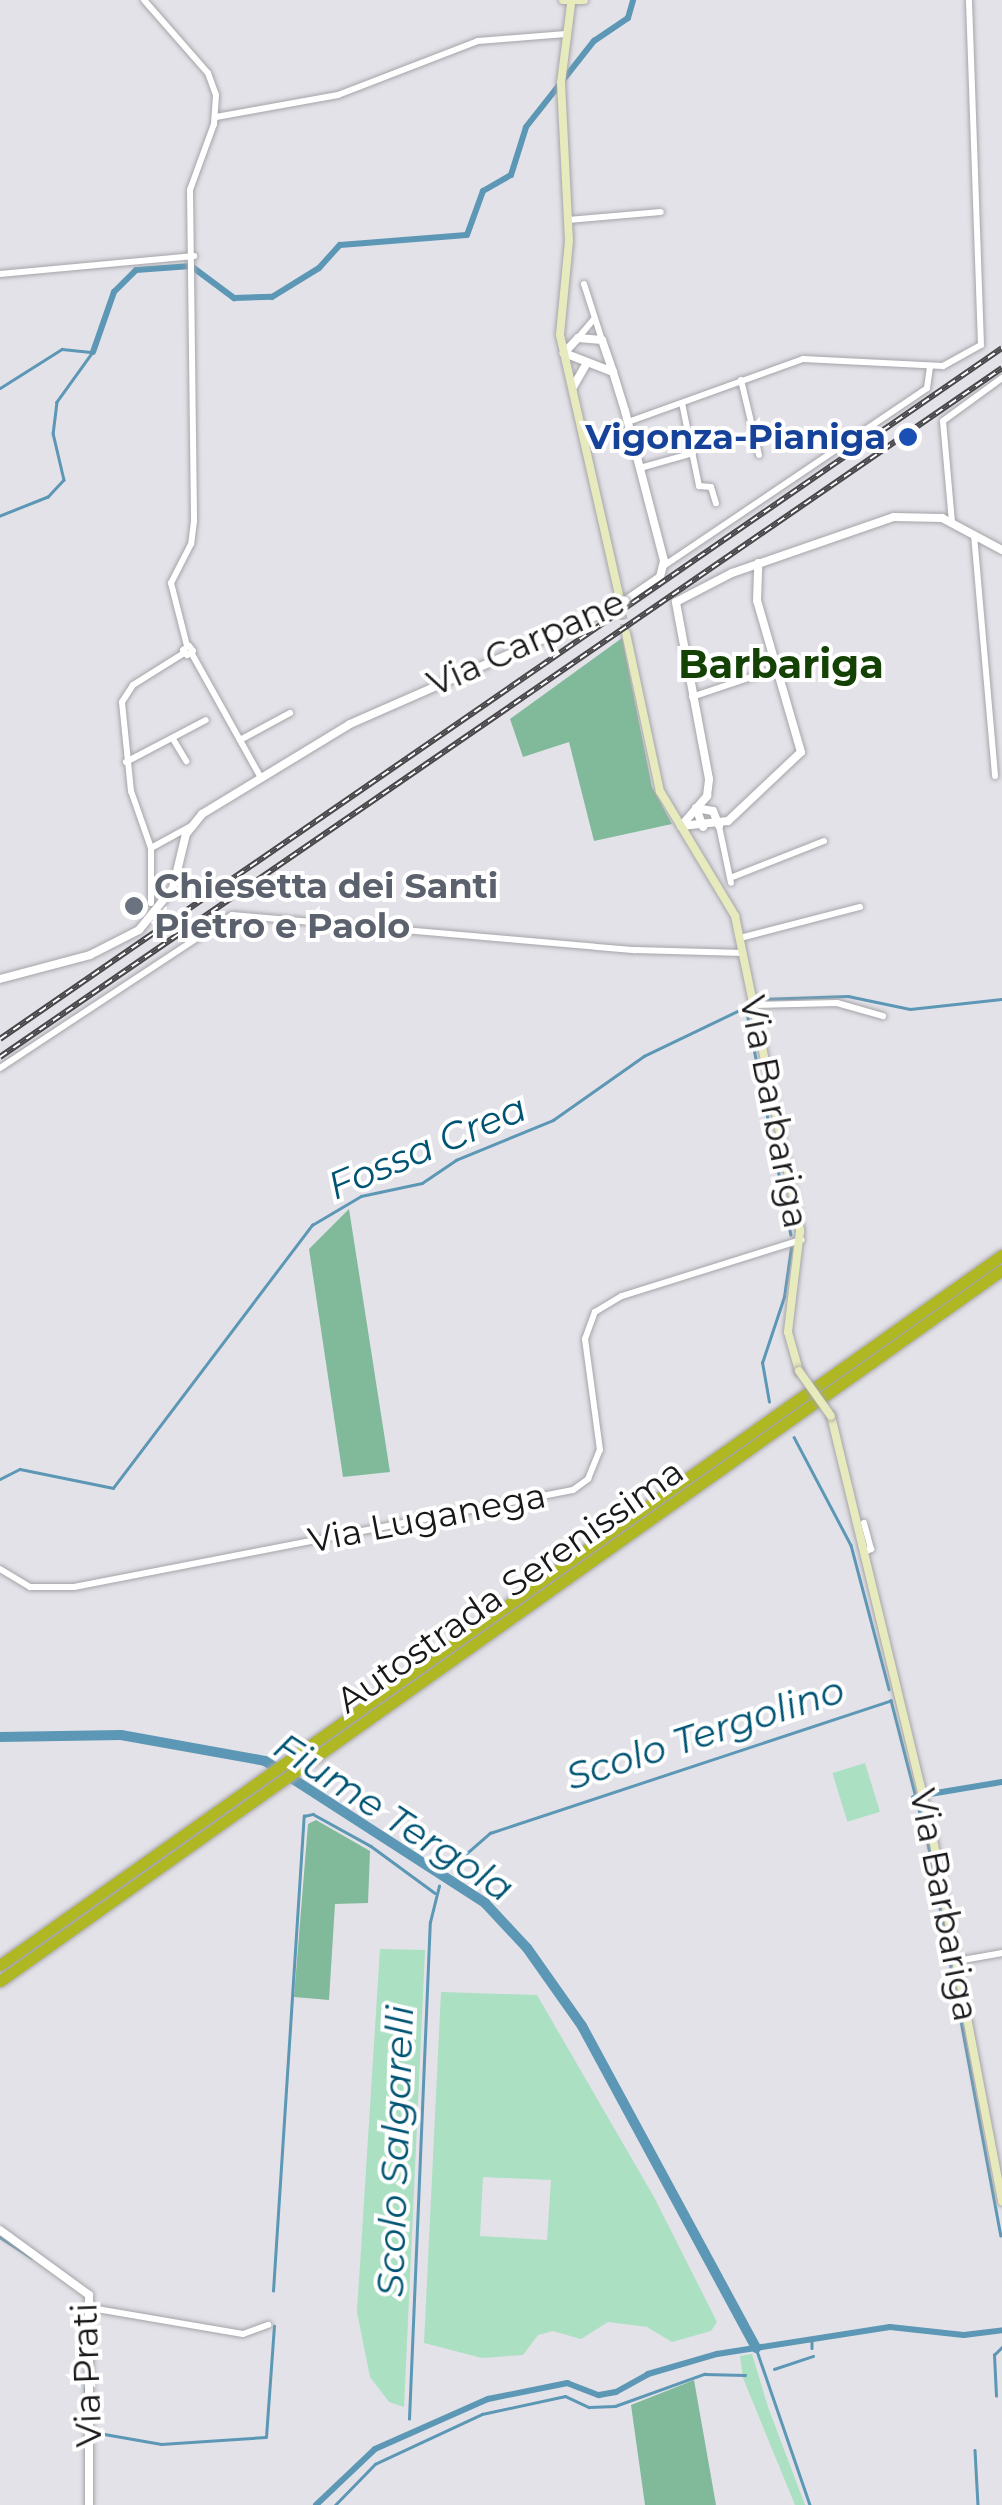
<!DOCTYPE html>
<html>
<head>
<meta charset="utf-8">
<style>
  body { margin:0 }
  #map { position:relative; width:1002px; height:2505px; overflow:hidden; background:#e3e2e8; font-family:Montserrat,sans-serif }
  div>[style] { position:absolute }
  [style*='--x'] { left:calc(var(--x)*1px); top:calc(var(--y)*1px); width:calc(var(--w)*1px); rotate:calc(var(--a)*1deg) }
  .green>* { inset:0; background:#abe0c2; transform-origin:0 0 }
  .forest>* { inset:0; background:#80ba9a }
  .stream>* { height:2.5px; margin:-1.25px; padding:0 1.25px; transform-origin:1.25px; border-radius:1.25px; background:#5c97b5 }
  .canal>* { height:6px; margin:-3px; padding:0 3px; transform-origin:3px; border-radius:3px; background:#5c97b5 }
  .river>* { height:10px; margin:-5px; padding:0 5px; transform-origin:5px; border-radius:5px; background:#5c97b5 }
  .secondary-tunnel>* { height:8px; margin-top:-4px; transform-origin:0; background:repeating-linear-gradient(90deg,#bababf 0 8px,transparent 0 12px) }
  .roads { filter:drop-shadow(0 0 2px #a5a4a9) drop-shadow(0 0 2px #a5a4a9) }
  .minor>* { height:6px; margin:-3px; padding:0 3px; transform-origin:3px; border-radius:3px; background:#fff }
  .tertiary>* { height:8px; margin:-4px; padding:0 4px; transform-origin:4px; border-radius:4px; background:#fff }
  .secondary>* { height:8px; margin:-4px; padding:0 4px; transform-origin:4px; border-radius:4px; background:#e7eabd }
  .motorway>* { height:11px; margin:-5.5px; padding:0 5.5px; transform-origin:5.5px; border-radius:5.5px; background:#afb823 }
  .rail>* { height:6px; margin-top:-3px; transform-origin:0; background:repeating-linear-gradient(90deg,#fff 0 8px,#474649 0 16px); box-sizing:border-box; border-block:2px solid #474649 }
  .bridges { filter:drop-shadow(0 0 2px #a5a4a9) drop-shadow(0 0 2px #a5a4a9) }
  .tertiary-bridge>* { height:8px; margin:-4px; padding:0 4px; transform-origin:4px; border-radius:4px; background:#fff }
  .secondary-bridge>* { height:8px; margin:-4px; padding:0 4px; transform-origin:4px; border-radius:4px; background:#e7eabd }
  .dots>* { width:28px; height:28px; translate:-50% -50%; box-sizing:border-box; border:5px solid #fff; border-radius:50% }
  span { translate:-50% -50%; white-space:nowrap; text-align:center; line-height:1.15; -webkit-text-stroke:8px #fff; paint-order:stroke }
  .transit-label { font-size:35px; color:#164399; font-weight:700 }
  .right { translate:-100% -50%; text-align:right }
  .street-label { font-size:35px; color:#18181a }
  .worship-label { font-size:35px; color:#5b616d; font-weight:700 }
  .left { translate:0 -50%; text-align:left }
  .water-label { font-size:38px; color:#005473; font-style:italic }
  .quarter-label { font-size:40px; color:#144104; font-weight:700 }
</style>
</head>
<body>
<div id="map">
  <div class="green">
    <div style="left:865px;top:1763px;width:51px;height:34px;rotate:73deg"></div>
    <div style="clip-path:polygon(380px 1949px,425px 1950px,404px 2407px,389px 2402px,370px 2377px,357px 2312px)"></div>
    <div style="clip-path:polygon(evenodd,441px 1992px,537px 1995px,654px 2197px,717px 2322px,711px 2331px,672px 2342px,647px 2327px,608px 2322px,581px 2339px,553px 2331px,538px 2335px,523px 2355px,482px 2358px,424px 2343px,441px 1992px,483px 2177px,551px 2180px,547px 2240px,480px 2236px,483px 2177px)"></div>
    <div style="clip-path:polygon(752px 2354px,768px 2407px,805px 2505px,795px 2505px,743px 2378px,740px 2356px)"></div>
  </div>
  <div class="forest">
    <div style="clip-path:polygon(622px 638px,652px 787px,672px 824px,594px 841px,569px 742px,523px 757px,510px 719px)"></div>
    <div style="clip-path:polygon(349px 1209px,390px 1472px,343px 1477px,309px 1249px)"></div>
    <div style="clip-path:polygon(316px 1820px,370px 1851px,368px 1903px,335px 1904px,329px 2000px,294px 1997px,308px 1824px)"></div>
    <div style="clip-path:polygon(694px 2380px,716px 2505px,645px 2505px,631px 2405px)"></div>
  </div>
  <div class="stream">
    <div style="--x:0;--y:388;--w:73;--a:-32.2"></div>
    <div style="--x:62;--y:349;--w:31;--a:6"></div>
    <div style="--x:93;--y:352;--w:62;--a:125.8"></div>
    <div style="--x:57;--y:402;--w:31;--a:97"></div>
    <div style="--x:53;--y:433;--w:48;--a:76.8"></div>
    <div style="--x:64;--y:480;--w:23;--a:133"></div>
    <div style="--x:48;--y:497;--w:52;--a:158.4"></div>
    <div style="--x:762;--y:999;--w:86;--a:-2"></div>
    <div style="--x:848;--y:996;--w:63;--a:11.8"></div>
    <div style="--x:910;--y:1009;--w:93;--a:-6.2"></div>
    <div style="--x:746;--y:1008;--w:231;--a:78.8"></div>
    <div style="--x:769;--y:1402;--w:40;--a:-100"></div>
    <div style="--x:762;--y:1363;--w:70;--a:-71.6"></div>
    <div style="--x:784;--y:1297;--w:49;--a:-81.9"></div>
    <div style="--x:794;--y:1437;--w:122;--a:62.2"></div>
    <div style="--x:851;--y:1545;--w:149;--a:75.2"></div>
    <div style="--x:0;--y:1479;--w:22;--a:-27"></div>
    <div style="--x:20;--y:1469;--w:95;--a:11.5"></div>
    <div style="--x:113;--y:1488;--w:330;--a:-52.9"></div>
    <div style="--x:312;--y:1225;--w:57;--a:-30.6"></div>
    <div style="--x:361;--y:1196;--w:62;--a:-12"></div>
    <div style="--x:422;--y:1183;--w:41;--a:-34.1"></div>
    <div style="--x:456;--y:1160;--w:105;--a:-22.4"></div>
    <div style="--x:553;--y:1120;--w:111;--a:-35.1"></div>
    <div style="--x:644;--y:1056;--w:115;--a:-25.7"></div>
    <div style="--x:451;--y:1867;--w:52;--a:-41.1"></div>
    <div style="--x:490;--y:1833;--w:422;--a:-18.3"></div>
    <div style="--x:891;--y:1700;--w:153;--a:75.6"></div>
    <div style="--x:929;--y:1848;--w:394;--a:79.5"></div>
    <div style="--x:0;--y:2237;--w:38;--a:33"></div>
    <div style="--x:273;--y:2291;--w:476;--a:-86.3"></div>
    <div style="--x:304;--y:1816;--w:9;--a:-13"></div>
    <div style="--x:313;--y:1814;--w:66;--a:28.9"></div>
    <div style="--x:371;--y:1846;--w:79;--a:36.3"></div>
    <div style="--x:812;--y:2339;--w:9;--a:90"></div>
    <div style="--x:756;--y:2348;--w:166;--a:71"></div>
    <div style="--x:774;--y:2369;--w:41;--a:-18.4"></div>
    <div style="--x:996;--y:2396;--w:41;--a:-92.8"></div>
    <div style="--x:994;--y:2355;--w:11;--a:-45"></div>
    <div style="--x:409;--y:2419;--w:497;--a:-87.6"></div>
    <div style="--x:430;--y:1922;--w:37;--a:-76"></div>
    <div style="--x:85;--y:2430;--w:76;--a:-90"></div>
    <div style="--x:93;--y:2432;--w:69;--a:10"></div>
    <div style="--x:161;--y:2444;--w:105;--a:-3.8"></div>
    <div style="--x:266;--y:2437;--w:111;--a:-85.9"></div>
    <div style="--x:975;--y:2450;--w:55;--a:86.9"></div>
    <div style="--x:335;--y:2505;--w:57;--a:-45.7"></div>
    <div style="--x:375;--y:2464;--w:118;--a:-25"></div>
    <div style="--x:482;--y:2414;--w:85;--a:-12.2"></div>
    <div style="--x:565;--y:2396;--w:26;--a:25"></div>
    <div style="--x:589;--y:2407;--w:26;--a:-2"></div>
    <div style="--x:615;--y:2406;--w:95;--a:-19.8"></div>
    <div style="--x:704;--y:2374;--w:41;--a:1.4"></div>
  </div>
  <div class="canal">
    <div style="--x:93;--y:352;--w:64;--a:-70.7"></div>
    <div style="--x:114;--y:292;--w:31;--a:-45"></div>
    <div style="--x:136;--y:270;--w:55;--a:-4.2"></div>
    <div style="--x:191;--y:266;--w:54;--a:36.7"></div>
    <div style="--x:234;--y:298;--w:38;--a:-2"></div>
    <div style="--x:272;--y:297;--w:55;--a:-31.7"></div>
    <div style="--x:319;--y:268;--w:31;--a:-48"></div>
    <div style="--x:340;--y:245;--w:127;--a:-4.5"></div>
    <div style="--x:467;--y:235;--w:47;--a:-70"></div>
    <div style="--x:483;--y:191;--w:32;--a:-30"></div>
    <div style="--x:511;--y:175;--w:50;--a:-72.6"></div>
    <div style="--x:526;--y:127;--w:110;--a:-51.7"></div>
    <div style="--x:594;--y:41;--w:41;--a:-34.1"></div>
    <div style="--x:628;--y:18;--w:19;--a:-74"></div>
    <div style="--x:930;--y:1794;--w:73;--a:-9.5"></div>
    <div style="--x:914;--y:1798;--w:4;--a:-14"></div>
    <div style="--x:316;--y:2505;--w:81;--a:-43.5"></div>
    <div style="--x:375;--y:2449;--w:124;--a:-23.9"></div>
    <div style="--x:488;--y:2399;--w:81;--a:-11.4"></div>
    <div style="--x:567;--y:2383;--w:34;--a:21"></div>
    <div style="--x:599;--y:2395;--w:17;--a:-10"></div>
    <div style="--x:616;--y:2392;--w:37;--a:-29"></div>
    <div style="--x:648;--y:2374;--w:72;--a:-16.2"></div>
    <div style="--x:717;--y:2354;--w:175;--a:-8.9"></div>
    <div style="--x:890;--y:2327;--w:74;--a:6.2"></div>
    <div style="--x:964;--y:2335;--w:38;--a:-7"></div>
  </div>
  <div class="river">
    <div style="--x:0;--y:1737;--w:121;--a:-0.9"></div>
    <div style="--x:121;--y:1735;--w:146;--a:10.2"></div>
    <div style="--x:265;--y:1761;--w:262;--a:32.8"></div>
    <div style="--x:485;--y:1903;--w:62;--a:47"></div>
    <div style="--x:527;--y:1948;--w:95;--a:54.8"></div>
    <div style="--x:582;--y:2026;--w:366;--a:61.6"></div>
  </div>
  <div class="secondary-tunnel">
    <div style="--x:620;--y:600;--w:34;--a:80"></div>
  </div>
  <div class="roads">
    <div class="minor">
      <div style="--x:144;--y:0;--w:97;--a:48.8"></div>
      <div style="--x:208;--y:73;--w:23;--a:70"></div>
      <div style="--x:216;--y:95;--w:29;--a:94"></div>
      <div style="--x:214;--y:124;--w:70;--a:110"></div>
      <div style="--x:190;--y:190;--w:331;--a:89.3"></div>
      <div style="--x:194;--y:521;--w:23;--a:97"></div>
      <div style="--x:191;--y:544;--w:44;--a:117.1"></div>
      <div style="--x:171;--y:583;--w:65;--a:75.7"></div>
      <div style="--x:216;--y:117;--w:124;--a:-10.2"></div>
      <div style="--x:338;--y:95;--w:150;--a:-21.1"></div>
      <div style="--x:478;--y:41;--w:88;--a:-4.5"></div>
      <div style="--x:568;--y:220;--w:93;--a:-4.9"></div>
      <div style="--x:0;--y:274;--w:195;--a:-5.3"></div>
      <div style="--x:584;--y:284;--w:59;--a:72.2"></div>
      <div style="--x:578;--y:338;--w:25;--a:-50"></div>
      <div style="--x:741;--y:380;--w:77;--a:76.5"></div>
      <div style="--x:682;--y:403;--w:85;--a:78.4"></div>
      <div style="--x:699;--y:486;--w:12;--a:5"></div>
      <div style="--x:711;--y:487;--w:17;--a:73"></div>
      <div style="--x:628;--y:422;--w:186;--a:-19.8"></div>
      <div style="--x:803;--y:359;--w:140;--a:2.9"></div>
      <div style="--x:943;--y:366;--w:43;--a:-28.9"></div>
      <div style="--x:981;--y:345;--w:345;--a:-92"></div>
      <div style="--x:640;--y:468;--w:55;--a:-15.8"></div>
      <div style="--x:952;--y:522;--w:101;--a:-95.1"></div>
      <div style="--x:943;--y:421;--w:73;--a:-36.1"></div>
      <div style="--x:974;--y:535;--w:242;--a:85"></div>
      <div style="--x:665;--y:565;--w:316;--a:-34"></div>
      <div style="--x:927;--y:388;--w:22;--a:-82"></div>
      <div style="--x:189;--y:646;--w:6;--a:51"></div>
      <div style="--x:193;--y:651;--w:7;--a:146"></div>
      <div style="--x:187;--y:655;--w:6;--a:-129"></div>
      <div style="--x:183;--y:650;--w:7;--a:-34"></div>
      <div style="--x:192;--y:654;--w:142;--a:60.9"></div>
      <div style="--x:692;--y:697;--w:81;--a:-18.7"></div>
      <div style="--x:173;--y:739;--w:26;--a:59"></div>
      <div style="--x:240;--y:740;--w:57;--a:-28.4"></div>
      <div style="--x:126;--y:762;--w:90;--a:-27.7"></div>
      <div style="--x:719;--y:826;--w:58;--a:78.1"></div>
      <div style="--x:151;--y:848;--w:60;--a:-109.3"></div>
      <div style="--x:131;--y:791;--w:89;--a:-95.8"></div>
      <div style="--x:122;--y:702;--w:20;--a:-57"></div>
      <div style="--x:133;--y:685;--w:60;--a:-32.1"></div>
      <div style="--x:730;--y:878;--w:101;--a:-21.5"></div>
      <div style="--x:151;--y:903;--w:55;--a:-90"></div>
      <div style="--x:151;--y:848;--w:46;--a:-28.8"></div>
      <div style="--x:740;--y:938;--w:124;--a:-14.5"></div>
      <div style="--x:754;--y:1005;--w:83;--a:-1.4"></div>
      <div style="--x:837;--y:1003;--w:48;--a:15.8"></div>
      <div style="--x:0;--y:1068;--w:278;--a:-33.4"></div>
      <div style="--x:232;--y:915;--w:405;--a:5"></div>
      <div style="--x:635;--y:950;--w:108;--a:1.6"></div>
      <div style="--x:864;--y:1552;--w:8;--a:-23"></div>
      <div style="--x:871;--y:1549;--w:27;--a:-105"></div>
      <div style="--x:0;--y:1569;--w:35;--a:31"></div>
      <div style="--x:30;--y:1587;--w:44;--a:0"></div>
      <div style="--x:74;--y:1587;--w:508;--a:-11"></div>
      <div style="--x:573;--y:1490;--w:19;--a:-36"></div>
      <div style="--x:588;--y:1479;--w:31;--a:-68"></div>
      <div style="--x:600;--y:1450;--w:112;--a:-97.7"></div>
      <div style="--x:585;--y:1339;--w:29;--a:-70"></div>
      <div style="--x:595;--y:1312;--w:31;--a:-31"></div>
      <div style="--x:622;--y:1296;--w:188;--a:-17.4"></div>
      <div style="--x:957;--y:1961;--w:46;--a:-10.1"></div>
      <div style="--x:91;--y:2308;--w:154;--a:9.7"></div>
      <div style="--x:243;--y:2334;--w:27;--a:-20"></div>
    </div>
    <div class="tertiary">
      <div style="--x:613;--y:372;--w:53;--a:-158.8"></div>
      <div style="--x:564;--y:353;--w:21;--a:-47"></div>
      <div style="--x:578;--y:338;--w:24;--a:5"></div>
      <div style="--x:602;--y:340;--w:34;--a:71"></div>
      <div style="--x:613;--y:372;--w:41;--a:72.9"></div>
      <div style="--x:625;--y:411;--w:155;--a:75.4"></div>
      <div style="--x:664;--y:561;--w:16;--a:104"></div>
      <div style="--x:660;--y:577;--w:42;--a:145.6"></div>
      <div style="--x:573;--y:387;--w:28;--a:-60"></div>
      <div style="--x:681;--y:826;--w:40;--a:-49"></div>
      <div style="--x:707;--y:796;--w:17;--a:-83"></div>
      <div style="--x:709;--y:779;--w:180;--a:-100.6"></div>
      <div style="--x:676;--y:602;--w:63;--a:-27.4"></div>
      <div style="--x:732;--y:573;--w:171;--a:-19.1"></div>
      <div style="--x:894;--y:517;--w:48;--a:1.2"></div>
      <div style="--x:942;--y:518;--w:68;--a:28.1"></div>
      <div style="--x:681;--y:826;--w:47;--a:-6.1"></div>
      <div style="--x:728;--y:821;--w:100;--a:-43.4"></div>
      <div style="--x:801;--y:752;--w:157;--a:-106.2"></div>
      <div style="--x:757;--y:601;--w:38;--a:-88"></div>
      <div style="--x:703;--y:827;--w:20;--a:-110"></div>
      <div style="--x:696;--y:808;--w:17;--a:10"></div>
      <div style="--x:713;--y:811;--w:16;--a:68"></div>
      <div style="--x:0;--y:979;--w:93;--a:-14.9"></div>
      <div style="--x:90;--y:955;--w:55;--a:-27"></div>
      <div style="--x:139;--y:930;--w:54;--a:-51"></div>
      <div style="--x:173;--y:888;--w:56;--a:-76.5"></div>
      <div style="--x:186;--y:834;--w:26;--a:-51"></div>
      <div style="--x:202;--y:814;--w:173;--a:-31.3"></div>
      <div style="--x:350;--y:724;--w:291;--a:-23.7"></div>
      <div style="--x:0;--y:2230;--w:110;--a:36.1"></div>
      <div style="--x:89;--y:2295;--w:210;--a:90"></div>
    </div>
    <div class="secondary">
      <div style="--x:563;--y:0;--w:21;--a:0"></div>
      <div style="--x:571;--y:4;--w:80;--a:97.2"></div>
      <div style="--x:561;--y:83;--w:158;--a:87.1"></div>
      <div style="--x:569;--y:241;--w:94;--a:95.5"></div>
      <div style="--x:560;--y:335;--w:272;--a:77.2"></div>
      <div style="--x:626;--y:633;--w:162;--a:77.9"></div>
      <div style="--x:660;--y:791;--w:146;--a:59"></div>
      <div style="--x:735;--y:916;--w:322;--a:78.3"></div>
      <div style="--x:800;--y:1231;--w:102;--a:96.8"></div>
      <div style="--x:788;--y:1332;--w:41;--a:74.2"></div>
      <div style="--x:831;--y:1416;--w:435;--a:76.4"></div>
      <div style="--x:933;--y:1839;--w:369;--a:79.2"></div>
    </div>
    <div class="motorway">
      <div style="--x:0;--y:1965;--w:1228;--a:-35.32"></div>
      <div style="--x:0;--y:1981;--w:1229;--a:-35.36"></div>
    </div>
  </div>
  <div class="rail">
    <div style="--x:0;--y:1039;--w:1217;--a:-34.59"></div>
    <div style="--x:0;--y:1057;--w:1216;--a:-34.51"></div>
  </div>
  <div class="bridges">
    <div class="tertiary-bridge">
      <div style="--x:616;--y:607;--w:11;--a:-34"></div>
    </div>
    <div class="secondary-bridge">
      <div style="--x:799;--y:1371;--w:55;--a:54.6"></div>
    </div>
  </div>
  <div class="dots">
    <div style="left:908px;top:437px;background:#1a4fb4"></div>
    <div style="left:134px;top:906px;background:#6b7280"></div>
  </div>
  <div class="transit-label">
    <span class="right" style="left:886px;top:437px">Vigonza-Pianiga</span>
  </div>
  <div class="street-label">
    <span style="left:526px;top:643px;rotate:-24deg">Via Carpane</span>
    <span style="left:774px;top:1112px;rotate:79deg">Via Barbariga</span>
    <span style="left:427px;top:1518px;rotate:-11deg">Via Luganega</span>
    <span style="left:510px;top:1586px;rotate:-35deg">Autostrada Serenissima</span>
    <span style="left:944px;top:1905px;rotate:79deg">Via Barbariga</span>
    <span style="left:87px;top:2375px;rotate:-92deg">Via Prati</span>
  </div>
  <div class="worship-label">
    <span class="left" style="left:154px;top:906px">Chiesetta dei Santi<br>Pietro e Paolo</span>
  </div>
  <div class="water-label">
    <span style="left:427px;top:1147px;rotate:-23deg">Fossa Crea</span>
    <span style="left:705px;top:1733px;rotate:-18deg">Scolo Tergolino</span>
    <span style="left:394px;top:1817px;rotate:33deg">Fiume Tergola</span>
    <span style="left:395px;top:2151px;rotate:-88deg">Scolo Salgarelli</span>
  </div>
  <div class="quarter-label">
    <span style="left:781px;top:664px">Barbariga</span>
  </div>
</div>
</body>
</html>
